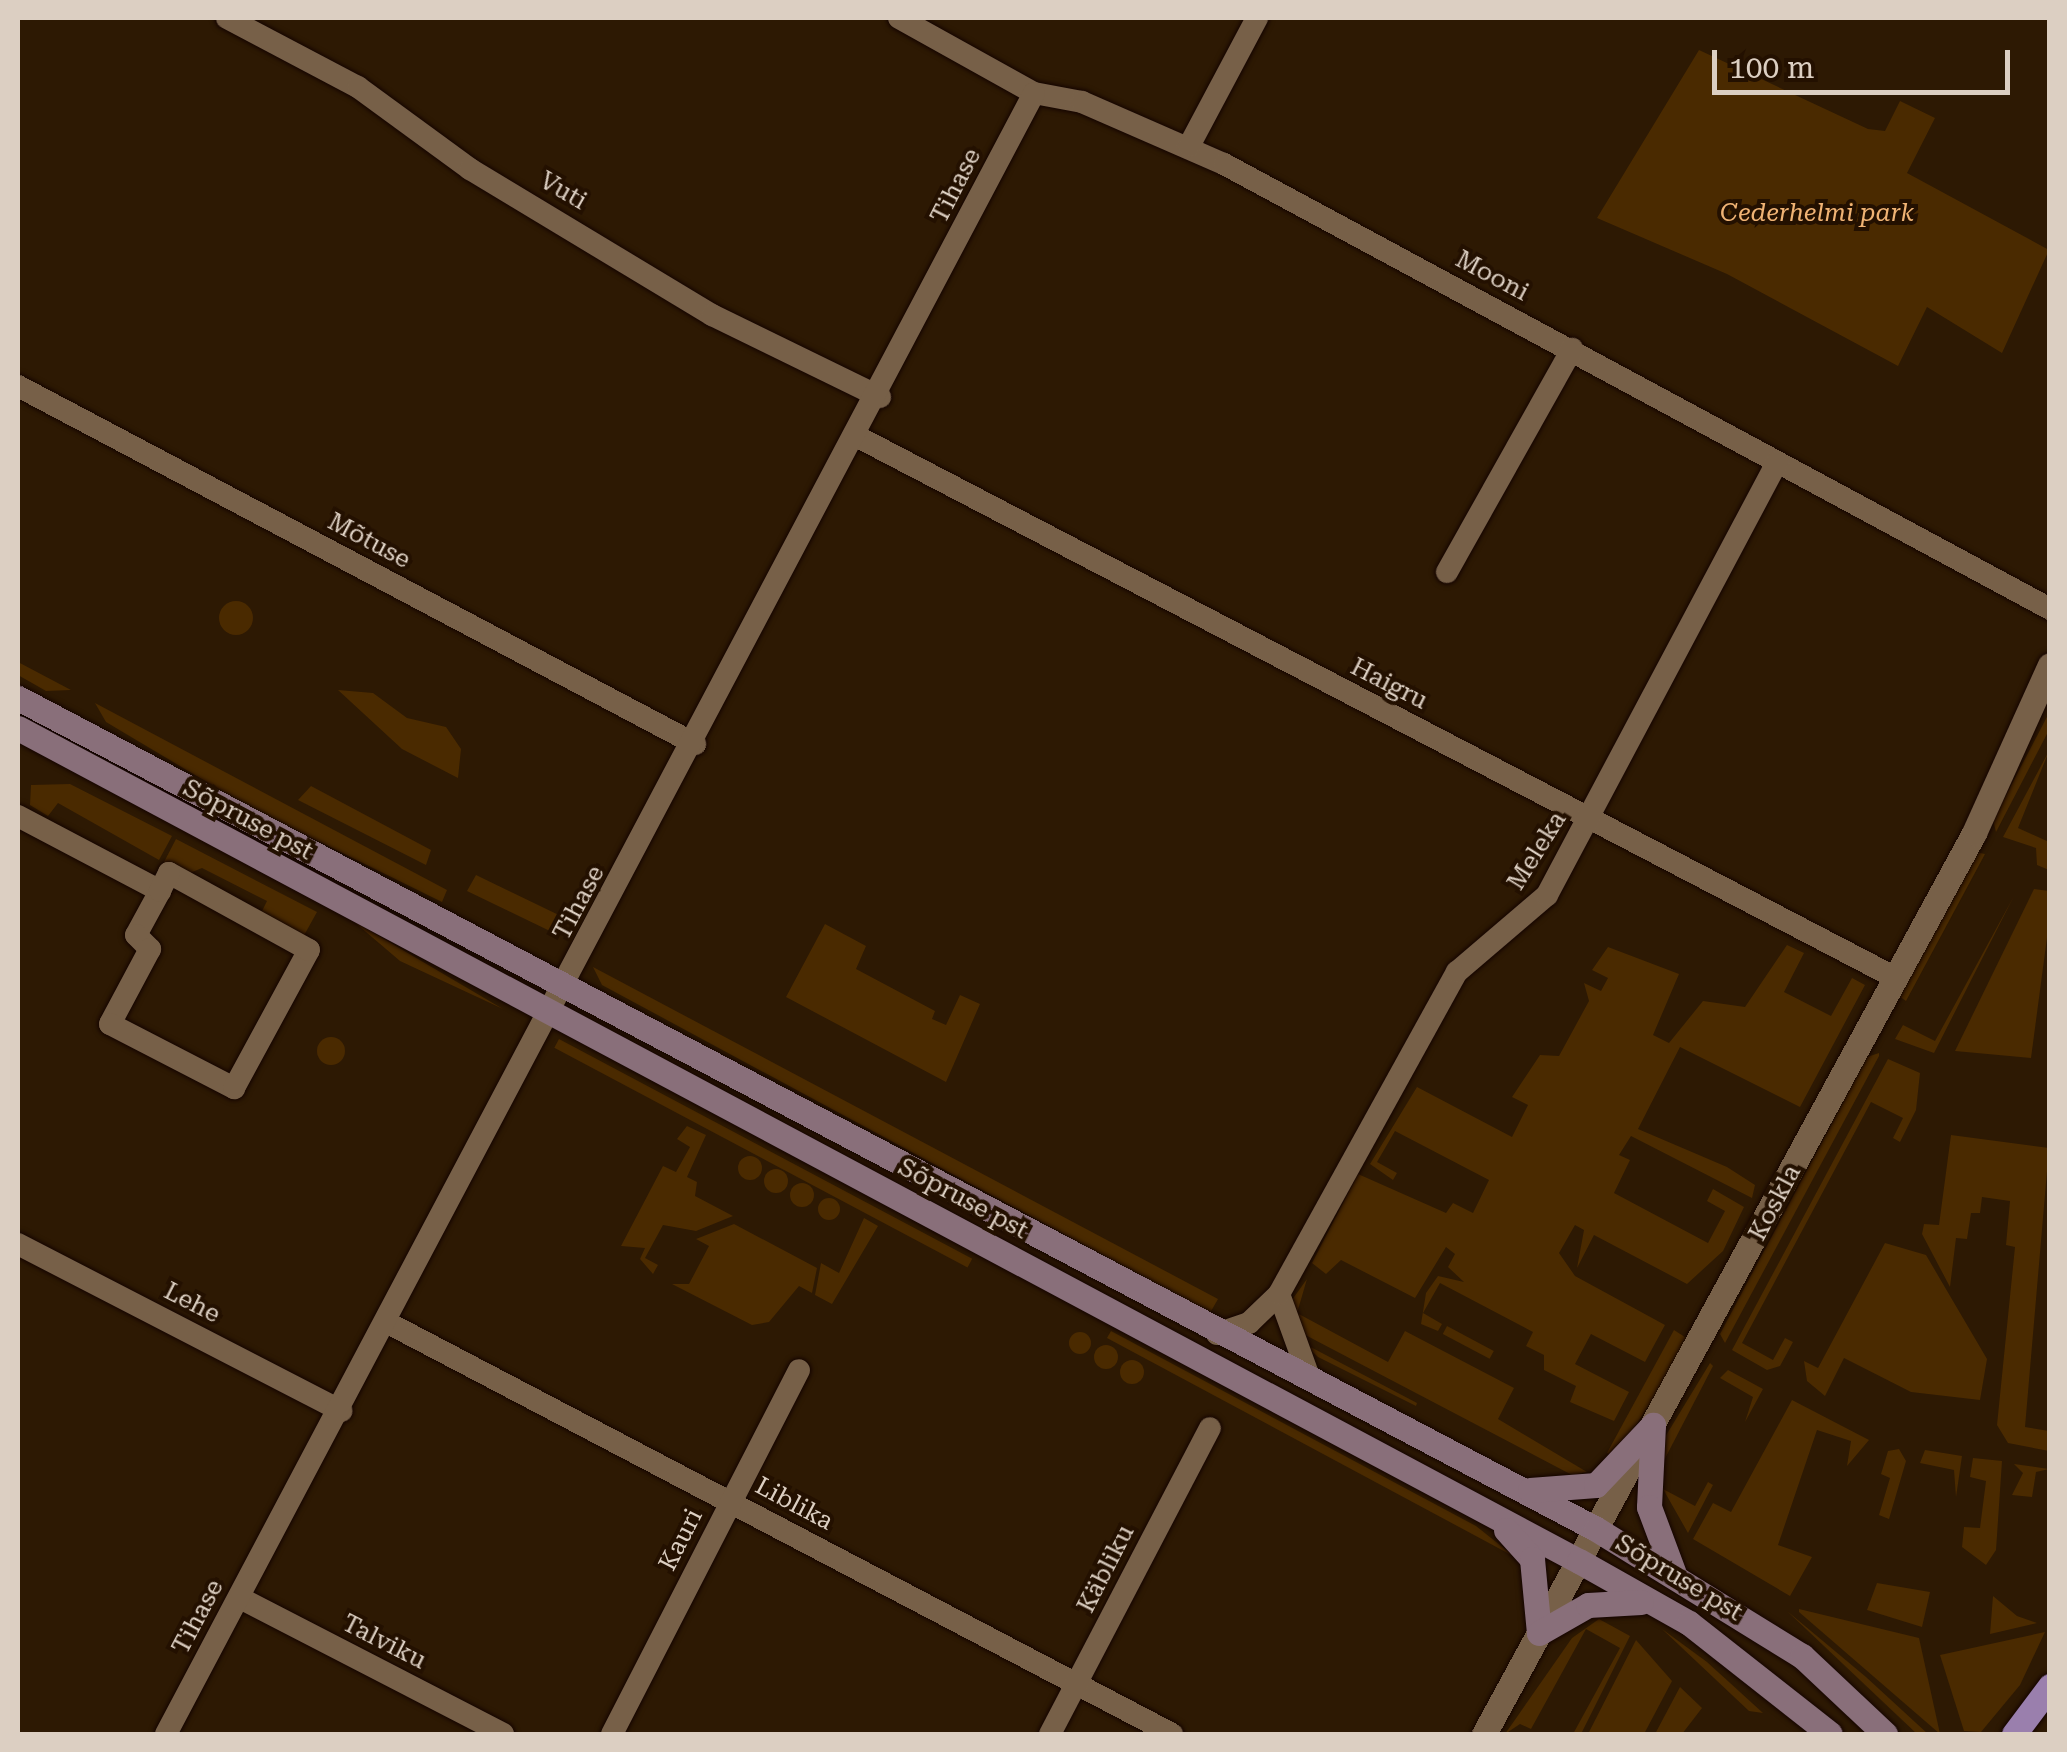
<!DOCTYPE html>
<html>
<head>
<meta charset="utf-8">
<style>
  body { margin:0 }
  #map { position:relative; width:2067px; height:1752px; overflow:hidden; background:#2d1903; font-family:"Roboto Serif",serif }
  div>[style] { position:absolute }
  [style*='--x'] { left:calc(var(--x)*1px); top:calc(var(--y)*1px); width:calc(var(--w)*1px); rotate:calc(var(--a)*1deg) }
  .green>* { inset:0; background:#4a2a00; transform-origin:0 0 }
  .round { border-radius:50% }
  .roads { filter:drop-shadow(0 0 2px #140400) drop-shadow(0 0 2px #140400) }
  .minor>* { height:22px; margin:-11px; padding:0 11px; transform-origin:11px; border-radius:11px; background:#776048 }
  .tertiary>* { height:25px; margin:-12.5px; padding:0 12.5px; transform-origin:12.5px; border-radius:12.5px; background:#776048 }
  .secondary>* { height:25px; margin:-12.5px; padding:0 12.5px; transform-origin:12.5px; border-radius:12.5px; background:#896f7a }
  .primary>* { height:25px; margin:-12.5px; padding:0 12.5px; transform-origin:12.5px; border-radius:12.5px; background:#9a7fad }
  span { translate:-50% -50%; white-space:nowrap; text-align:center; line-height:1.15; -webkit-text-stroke:8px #231000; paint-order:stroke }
  .street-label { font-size:25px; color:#dccfc2 }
  .park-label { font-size:25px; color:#f0b374; font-style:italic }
  .frame { position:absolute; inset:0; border:20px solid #dccfc2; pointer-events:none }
  .scale { position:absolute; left:1712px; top:50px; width:298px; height:45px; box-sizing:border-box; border:5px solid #dccfc2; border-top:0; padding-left:12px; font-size:30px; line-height:35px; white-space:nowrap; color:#dccfc2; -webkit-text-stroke:8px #231000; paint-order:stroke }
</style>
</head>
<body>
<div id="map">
  <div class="green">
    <div style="clip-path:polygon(1699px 50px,1868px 129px,1885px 131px,1900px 101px,1935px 118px,1907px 173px,2049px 250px,2002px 353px,1927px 307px,1898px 366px,1727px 274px,1597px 218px)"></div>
    <div class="round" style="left:219px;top:601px;width:34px;height:34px"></div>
    <div style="clip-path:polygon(18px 662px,71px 690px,46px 691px,18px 675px)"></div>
    <div style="clip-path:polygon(338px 690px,373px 693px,407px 718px,446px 727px,461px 749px,458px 778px,402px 749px)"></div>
    <div style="clip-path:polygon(95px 703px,447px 890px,442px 902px,247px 806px,106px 722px)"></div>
    <div style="clip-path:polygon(2049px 713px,2049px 730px,1996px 832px,1993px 820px)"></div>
    <div style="clip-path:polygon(2049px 751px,2018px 828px,2049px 842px,2049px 870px,2037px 865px,2036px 848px,2003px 837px)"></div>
    <div style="clip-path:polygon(70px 784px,172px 836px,159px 860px,58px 803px,48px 816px,30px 805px,31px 785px)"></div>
    <div style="clip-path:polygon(311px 786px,431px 850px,426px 865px,298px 800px)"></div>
    <div style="clip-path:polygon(185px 832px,231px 849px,503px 1009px,400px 961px,352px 920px)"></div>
    <div style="clip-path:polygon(176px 839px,317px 912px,302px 939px,260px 915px,267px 901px,202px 868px,185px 875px,163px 864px)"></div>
    <div style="clip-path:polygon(1975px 852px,1985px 854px,1906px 1001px,1899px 996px)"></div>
    <div style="clip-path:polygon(476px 875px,565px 918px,593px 875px,569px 920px,554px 933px,467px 891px)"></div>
    <div style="clip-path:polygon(2034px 889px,2049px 891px,2050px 915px,2031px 1058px,1955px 1051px)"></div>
    <div style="clip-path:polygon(2014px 896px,1934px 1053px,1895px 1039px,1903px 1025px,1935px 1041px)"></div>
    <div style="clip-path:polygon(825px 924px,866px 946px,856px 969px,935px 1011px,932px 1019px,946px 1025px,960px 995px,980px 1004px,946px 1082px,786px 997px)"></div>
    <div style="clip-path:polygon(1787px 945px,1804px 953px,1784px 992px,1831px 1016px,1852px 978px,1865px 985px,1800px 1107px,1680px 1047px,1638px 1129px,1727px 1167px,1755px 1185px,1752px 1198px,1631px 1136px,1619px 1155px,1630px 1160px,1614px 1193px,1708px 1243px,1725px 1211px,1707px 1201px,1713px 1189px,1744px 1207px,1723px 1251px,1687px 1284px,1594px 1235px,1577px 1268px,1584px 1230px,1575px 1225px,1559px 1253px,1575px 1276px,1665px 1325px,1645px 1362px,1591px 1334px,1575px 1364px,1629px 1392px,1614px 1421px,1570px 1402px,1576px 1386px,1544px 1370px,1544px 1355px,1526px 1346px,1533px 1332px,1440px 1283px,1423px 1313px,1442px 1324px,1438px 1331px,1421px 1324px,1426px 1293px,1438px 1276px,1464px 1282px,1448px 1267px,1455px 1254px,1446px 1247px,1415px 1298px,1341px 1260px,1326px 1274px,1312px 1263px,1358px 1174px,1446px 1213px,1453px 1203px,1473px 1213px,1489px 1180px,1395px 1131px,1377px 1162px,1397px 1173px,1393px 1180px,1370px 1164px,1417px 1087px,1512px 1137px,1528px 1105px,1512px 1097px,1540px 1055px,1559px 1056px,1589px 1001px,1584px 983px,1601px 991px,1608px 978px,1592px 970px,1608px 947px,1679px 974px,1653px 1035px,1669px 1043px,1703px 1001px,1745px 1007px)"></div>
    <div style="clip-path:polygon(593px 967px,1218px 1299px,1210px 1313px,602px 985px)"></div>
    <div class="round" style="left:317px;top:1037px;width:28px;height:28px"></div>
    <div style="left:559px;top:1039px;width:468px;height:10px;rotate:28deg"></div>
    <div style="clip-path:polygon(1879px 1053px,1879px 1056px,1725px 1343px,1720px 1334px,1867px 1057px)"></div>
    <div style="clip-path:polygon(1888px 1059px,1920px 1073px,1916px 1110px,1900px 1142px,1893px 1138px,1903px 1118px,1871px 1102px,1742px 1343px,1773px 1360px,1785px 1338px,1793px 1342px,1780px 1366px,1767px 1370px,1732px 1350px)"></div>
    <div style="clip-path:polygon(687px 1126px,706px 1135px,687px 1177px,697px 1182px,695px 1196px,733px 1216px,696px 1231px,663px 1225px,645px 1258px,658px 1265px,653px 1274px,640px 1259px,645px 1248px,621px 1246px,663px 1166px,676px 1172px,690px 1147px,677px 1139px)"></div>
    <div style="clip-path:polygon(1951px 1135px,2049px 1148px,2025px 1427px,2049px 1431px,2049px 1451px,2008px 1443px,1997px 1425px,2015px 1247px,2006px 1245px,2010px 1201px,1982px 1197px,1980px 1213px,1971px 1213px,1967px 1239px,1956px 1238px,1950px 1287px,1922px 1234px,1924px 1224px,1939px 1225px)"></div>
    <div class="round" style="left:738px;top:1156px;width:24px;height:24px"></div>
    <div class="round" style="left:764px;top:1169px;width:24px;height:24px"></div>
    <div class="round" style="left:790px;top:1183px;width:24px;height:24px"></div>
    <div class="round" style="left:818px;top:1198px;width:22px;height:22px"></div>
    <div style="clip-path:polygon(864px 1218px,878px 1226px,832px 1304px,815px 1295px,821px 1263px,839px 1273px)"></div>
    <div style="clip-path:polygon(734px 1224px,817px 1268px,812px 1293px,799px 1286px,769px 1322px,752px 1325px,672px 1284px,689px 1284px,709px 1246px,696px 1239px)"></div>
    <div style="clip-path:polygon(1885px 1243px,1926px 1255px,1987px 1359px,1980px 1400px,1911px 1392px,1844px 1358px,1825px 1396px,1807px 1381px,1804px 1361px,1818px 1368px)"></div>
    <div style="clip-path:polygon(1307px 1279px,1297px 1313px,1388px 1362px,1405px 1331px,1514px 1388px,1498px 1419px,1587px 1472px,1572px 1475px,1292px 1328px,1289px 1304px)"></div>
    <div style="left:1447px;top:1326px;width:53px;height:9px;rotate:28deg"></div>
    <div style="clip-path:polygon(1674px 1330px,1691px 1341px,1615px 1457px,1607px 1453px)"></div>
    <div style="clip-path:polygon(1111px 1331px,1476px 1526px,1515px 1557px,1107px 1338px)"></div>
    <div class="round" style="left:1069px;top:1332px;width:22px;height:22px"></div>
    <div style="clip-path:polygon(1303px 1343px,1417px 1403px,1416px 1406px,1318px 1357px)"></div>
    <div class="round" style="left:1094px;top:1345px;width:24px;height:24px"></div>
    <div class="round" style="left:1120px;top:1360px;width:24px;height:24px"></div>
    <div style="clip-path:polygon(1710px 1363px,1713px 1366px,1658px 1472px,1662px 1442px)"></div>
    <div style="clip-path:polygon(1728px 1370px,1763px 1389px,1745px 1422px,1753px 1397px,1720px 1378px)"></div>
    <div style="clip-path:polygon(1792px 1400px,1869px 1440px,1847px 1466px,1851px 1441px,1817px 1430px,1778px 1545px,1812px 1557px,1790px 1596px,1693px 1539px,1713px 1503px,1731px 1512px)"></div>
    <div style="clip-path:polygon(1899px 1449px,1906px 1461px,1889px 1519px,1879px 1515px,1890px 1478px,1881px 1474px,1888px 1451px)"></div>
    <div style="clip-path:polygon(1925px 1450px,1962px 1456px,1956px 1497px,1954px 1470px,1920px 1463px)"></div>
    <div style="clip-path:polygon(1973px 1458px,2002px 1461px,1996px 1550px,1986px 1565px,1962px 1547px,1964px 1527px,1980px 1528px,1986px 1481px,1970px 1477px)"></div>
    <div style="clip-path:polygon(2014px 1464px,2049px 1469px,2036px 1472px,2032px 1497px,2012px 1495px,2023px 1473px)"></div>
    <div style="clip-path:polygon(1708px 1482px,1713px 1485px,1688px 1533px,1663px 1489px,1695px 1506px)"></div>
    <div style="clip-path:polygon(1877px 1583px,1930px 1592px,1922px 1627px,1867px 1610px)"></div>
    <div style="clip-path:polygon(1993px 1596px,2017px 1616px,2037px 1623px,1990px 1634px)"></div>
    <div style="clip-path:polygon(1799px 1609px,1919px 1638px,1940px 1734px,1799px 1612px)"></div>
    <div style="clip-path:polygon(1787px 1611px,1866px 1677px,1928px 1734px,1917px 1734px)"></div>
    <div style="clip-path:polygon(1599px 1619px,1630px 1636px,1581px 1734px,1573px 1734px,1620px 1648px,1586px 1629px,1531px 1729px,1520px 1724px,1505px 1734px,1572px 1638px)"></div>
    <div style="clip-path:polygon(1662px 1629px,1707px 1662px,1763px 1713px,1749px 1711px)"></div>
    <div style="clip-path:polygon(2045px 1632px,2020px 1685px,1981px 1732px,1964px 1731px,1940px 1655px)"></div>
    <div style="clip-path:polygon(1636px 1640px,1672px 1681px,1644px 1734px,1588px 1734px)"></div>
    <div style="clip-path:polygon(1680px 1687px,1702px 1708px,1682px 1734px,1655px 1734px)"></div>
  </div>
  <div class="roads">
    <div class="minor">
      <div style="--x:227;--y:18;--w:148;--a:27.8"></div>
      <div style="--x:358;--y:87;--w:139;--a:36.2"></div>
      <div style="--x:470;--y:169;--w:283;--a:31.1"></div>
      <div style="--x:712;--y:315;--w:187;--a:26"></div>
      <div style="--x:899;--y:18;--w:154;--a:29.1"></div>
      <div style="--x:1034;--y:93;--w:49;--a:10.6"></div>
      <div style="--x:1082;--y:102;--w:155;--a:23.6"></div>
      <div style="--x:1224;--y:164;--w:938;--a:28.31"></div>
      <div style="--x:1189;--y:146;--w:145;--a:-62"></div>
      <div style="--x:18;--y:386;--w:766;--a:27.87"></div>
      <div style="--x:858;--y:437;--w:1171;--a:27.53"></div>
      <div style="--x:1447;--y:572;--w:256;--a:-60.7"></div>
      <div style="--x:18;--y:816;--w:161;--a:27.8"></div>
      <div style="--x:160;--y:891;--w:50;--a:118.6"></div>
      <div style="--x:136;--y:935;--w:20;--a:45"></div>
      <div style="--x:150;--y:949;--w:85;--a:118.1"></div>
      <div style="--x:110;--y:1024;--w:140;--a:27.3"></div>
      <div style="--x:234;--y:1088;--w:157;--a:-61.5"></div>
      <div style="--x:309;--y:950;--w:160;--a:-151.2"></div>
      <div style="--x:169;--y:873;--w:20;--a:117"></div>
      <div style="--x:18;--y:1244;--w:364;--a:27.3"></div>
      <div style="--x:1279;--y:1294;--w:88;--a:70.1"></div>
      <div style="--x:390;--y:1324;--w:883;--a:27.67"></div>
      <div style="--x:1217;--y:1334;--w:34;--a:-19"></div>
      <div style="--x:1249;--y:1323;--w:42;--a:-44"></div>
      <div style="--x:1279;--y:1294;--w:368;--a:-61.1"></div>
      <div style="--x:1457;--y:972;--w:118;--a:-40.5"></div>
      <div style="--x:1547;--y:895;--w:490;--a:-62"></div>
      <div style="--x:240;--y:1598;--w:296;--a:27.3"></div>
      <div style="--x:166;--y:1734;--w:1856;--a:-62.12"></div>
      <div style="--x:612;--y:1734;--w:409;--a:-62.8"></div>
      <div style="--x:1050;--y:1734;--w:345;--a:-62.4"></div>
    </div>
    <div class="tertiary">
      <div style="--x:1484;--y:1734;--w:1026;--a:-61.46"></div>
      <div style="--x:1974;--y:833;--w:184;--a:-65.7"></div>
    </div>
    <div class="secondary">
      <div style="--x:18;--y:698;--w:1783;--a:27.77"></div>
      <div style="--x:1596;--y:1529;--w:242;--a:31.7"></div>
      <div style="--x:1802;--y:1656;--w:114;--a:43.2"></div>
      <div style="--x:18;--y:728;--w:1769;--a:28.09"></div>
      <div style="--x:1579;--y:1561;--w:126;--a:29.4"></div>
      <div style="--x:1689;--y:1623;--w:179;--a:38.2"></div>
      <div style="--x:1653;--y:1425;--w:82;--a:92.8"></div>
      <div style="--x:1649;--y:1507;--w:72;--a:69.5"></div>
      <div style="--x:1530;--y:1490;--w:66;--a:-4.3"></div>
      <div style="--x:1596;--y:1485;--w:83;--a:-46.5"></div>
      <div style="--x:1506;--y:1530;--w:39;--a:48"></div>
      <div style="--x:1532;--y:1559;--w:74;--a:84.6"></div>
      <div style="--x:1539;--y:1633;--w:56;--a:-29.7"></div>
      <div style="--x:1588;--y:1605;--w:53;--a:-3.2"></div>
    </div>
    <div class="primary">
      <div style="--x:2014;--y:1734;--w:60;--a:-53.1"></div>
    </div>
  </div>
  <div class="street-label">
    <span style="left:956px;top:186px;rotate:-63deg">Tihase</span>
    <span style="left:563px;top:191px;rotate:30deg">Vuti</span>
    <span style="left:1492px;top:276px;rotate:28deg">Mooni</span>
    <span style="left:369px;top:541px;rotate:28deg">Mõtuse</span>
    <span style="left:1389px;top:684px;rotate:27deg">Haigru</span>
    <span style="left:248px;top:820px;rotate:28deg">Sõpruse pst</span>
    <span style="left:1537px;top:851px;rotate:-58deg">Meleka</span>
    <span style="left:579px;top:903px;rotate:-62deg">Tihase</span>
    <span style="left:963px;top:1199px;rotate:28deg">Sõpruse pst</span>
    <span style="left:1775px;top:1203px;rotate:-62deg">Koskla</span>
    <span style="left:192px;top:1303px;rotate:27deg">Lehe</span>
    <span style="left:794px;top:1504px;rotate:28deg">Liblika</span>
    <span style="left:681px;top:1540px;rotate:-63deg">Kauri</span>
    <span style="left:1106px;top:1569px;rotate:-63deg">Käbliku</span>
    <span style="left:1679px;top:1578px;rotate:31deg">Sõpruse pst</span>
    <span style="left:198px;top:1617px;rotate:-62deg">Tihase</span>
    <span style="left:384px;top:1642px;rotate:27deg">Talviku</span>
  </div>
  <div class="park-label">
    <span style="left:1817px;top:213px">Cederhelmi park</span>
  </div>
  <div class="frame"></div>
  <div class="scale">100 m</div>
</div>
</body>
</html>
